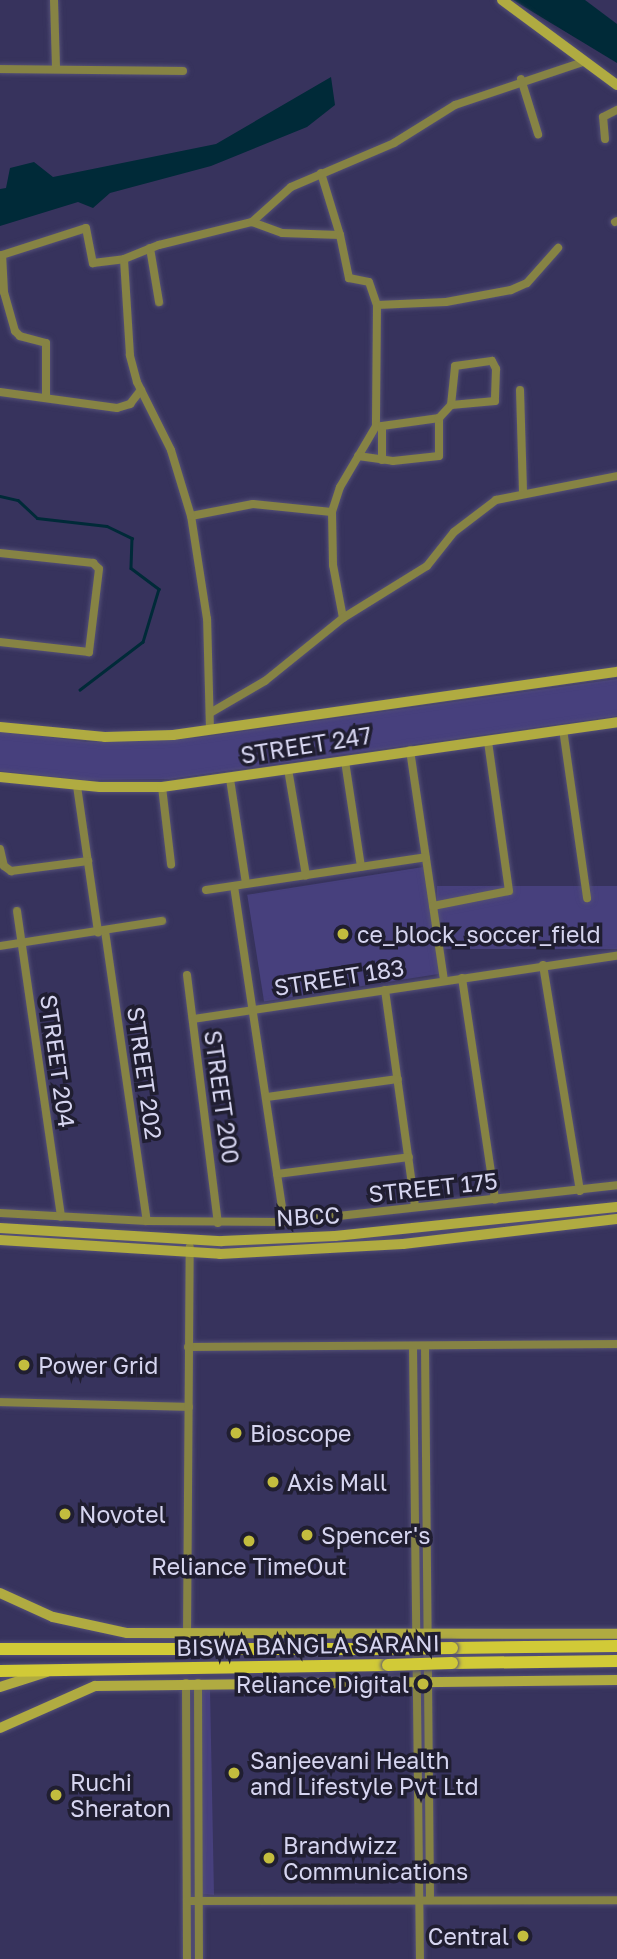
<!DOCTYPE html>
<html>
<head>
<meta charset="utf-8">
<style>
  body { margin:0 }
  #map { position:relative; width:617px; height:1959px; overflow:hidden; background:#37335d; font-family:"Golos Text",sans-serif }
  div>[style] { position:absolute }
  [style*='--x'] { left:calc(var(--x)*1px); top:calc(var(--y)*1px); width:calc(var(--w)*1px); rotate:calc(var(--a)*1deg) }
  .green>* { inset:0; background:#47407d; transform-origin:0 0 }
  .water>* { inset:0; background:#002a38 }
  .stream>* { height:2.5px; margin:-1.25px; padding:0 1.25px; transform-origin:1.25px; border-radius:1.25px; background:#002a38 }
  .roads { filter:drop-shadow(0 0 2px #545077) drop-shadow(0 0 2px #545077) }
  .street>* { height:8px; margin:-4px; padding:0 4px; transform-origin:4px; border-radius:4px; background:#868344 }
  .secondary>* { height:10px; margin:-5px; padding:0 5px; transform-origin:5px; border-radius:5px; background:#b0ab41 }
  .primary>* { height:12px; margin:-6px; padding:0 6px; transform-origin:6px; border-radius:6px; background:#d1ca37 }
  .bridges { filter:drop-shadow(0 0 2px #545077) drop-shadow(0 0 2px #545077) }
  .primary-bridge>* { height:12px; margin:-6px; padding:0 6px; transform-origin:6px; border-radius:6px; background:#d1ca37 }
  .dots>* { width:19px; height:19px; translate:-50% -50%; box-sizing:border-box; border:4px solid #201e31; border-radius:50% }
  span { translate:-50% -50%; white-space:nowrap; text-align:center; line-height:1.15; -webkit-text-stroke:7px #201e31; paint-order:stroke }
  .street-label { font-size:23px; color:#d6d5f0 }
  .poi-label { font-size:23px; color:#d6d5f0 }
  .left { translate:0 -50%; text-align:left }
  .right { translate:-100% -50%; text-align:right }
</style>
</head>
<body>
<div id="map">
  <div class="green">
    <div style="clip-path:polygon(617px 679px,617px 716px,169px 779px,85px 780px,0 771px,0 731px,87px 742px,196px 738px)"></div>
    <div style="left:423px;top:867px;width:108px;height:178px;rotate:81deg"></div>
    <div style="left:617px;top:886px;width:63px;height:180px;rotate:90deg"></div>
    <div style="clip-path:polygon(210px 1689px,214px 1895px,202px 1894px,201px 1690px)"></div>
  </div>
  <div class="water">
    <div style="clip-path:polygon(513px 0,585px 0,617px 24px,617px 63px)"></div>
    <div style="clip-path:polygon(331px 77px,335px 105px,307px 127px,211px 166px,110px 193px,93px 208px,78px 202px,0 226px,0 189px,6px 188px,10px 168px,34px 162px,53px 177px,216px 144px)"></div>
  </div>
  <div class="stream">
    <div style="--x:0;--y:496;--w:18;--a:13"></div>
    <div style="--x:18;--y:500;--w:26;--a:43"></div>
    <div style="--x:37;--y:518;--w:70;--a:6.5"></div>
    <div style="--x:107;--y:526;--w:28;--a:26"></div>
    <div style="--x:132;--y:538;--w:30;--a:92"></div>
    <div style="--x:131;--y:568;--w:35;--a:37"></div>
    <div style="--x:159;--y:589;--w:55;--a:106.8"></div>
    <div style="--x:143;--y:642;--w:79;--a:142.7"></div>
  </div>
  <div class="roads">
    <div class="street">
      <div style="--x:54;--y:0;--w:68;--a:88.3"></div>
      <div style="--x:0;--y:69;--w:183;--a:0.6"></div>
      <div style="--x:521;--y:79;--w:58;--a:72.8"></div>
      <div style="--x:605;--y:139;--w:22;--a:-95"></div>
      <div style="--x:603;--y:117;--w:16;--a:-27"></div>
      <div style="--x:321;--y:173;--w:65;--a:73"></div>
      <div style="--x:252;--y:222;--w:32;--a:20"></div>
      <div style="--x:282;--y:233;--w:58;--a:2"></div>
      <div style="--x:340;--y:235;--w:44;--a:78.2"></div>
      <div style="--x:349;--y:278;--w:20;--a:11"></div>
      <div style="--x:369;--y:282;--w:24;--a:71"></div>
      <div style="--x:377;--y:305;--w:121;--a:90.5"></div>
      <div style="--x:376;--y:426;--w:71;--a:120.5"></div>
      <div style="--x:340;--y:487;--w:26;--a:108"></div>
      <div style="--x:332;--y:512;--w:53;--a:88.9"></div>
      <div style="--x:333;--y:565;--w:54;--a:79.3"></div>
      <div style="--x:615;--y:222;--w:2;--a:-27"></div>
      <div style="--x:150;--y:248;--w:55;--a:80.5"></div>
      <div style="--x:377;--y:305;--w:69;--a:-2.5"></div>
      <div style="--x:446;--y:302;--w:66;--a:-10.5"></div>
      <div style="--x:511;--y:290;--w:17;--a:-24"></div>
      <div style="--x:527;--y:283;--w:47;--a:-48.5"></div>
      <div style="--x:520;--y:390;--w:102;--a:88.3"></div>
      <div style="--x:0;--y:392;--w:118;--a:7.8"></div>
      <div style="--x:117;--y:408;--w:14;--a:-17"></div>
      <div style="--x:130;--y:404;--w:18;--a:-52"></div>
      <div style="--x:46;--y:398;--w:55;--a:-90"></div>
      <div style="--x:46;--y:343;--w:27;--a:-165"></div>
      <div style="--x:20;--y:336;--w:7;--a:-135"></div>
      <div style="--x:15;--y:331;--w:41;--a:-105.8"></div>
      <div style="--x:4;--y:292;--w:37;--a:-93"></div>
      <div style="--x:2;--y:255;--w:88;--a:-17.8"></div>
      <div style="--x:86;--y:228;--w:36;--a:79"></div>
      <div style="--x:93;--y:263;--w:31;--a:-7"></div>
      <div style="--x:358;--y:456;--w:35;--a:8"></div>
      <div style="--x:393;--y:461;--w:46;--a:-6.2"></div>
      <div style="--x:439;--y:456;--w:38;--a:-90"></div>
      <div style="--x:382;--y:460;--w:34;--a:-90"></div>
      <div style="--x:382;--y:426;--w:58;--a:-8"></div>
      <div style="--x:439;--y:418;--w:18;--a:-47"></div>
      <div style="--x:451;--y:405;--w:39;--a:-84"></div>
      <div style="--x:455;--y:366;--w:37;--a:-8"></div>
      <div style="--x:492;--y:361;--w:9;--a:63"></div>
      <div style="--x:496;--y:369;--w:32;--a:92"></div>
      <div style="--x:495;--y:401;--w:44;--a:174.8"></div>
      <div style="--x:191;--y:516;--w:63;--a:-11"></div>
      <div style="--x:253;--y:504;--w:79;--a:5.8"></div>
      <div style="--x:0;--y:553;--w:94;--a:6.1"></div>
      <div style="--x:93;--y:563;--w:8;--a:45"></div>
      <div style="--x:99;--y:569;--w:84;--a:96.9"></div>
      <div style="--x:89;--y:652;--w:90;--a:-173.6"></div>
      <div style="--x:210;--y:713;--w:64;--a:-30.2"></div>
      <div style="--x:265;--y:681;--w:100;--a:-38.9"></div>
      <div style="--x:343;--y:618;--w:99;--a:-31.8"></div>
      <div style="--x:427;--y:566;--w:43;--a:-51.5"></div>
      <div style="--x:454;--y:532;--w:53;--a:-37.3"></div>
      <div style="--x:496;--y:500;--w:123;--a:-11.2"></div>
      <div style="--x:563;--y:729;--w:171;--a:81.9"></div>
      <div style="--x:210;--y:730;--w:111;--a:-91.5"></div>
      <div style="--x:207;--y:619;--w:104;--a:-98.8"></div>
      <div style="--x:191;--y:516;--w:69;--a:-106.9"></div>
      <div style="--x:171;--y:450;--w:76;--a:-116.6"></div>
      <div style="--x:137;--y:382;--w:28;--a:-105"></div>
      <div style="--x:130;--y:355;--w:96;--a:-93.6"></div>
      <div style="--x:124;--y:259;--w:38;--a:-22"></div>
      <div style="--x:159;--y:245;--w:96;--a:-13.9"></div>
      <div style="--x:252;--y:222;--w:52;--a:-41.9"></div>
      <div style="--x:291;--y:187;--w:112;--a:-23.1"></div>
      <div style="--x:394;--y:143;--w:72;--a:-31.9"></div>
      <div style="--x:455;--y:105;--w:135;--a:-18.6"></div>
      <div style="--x:410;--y:750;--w:232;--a:81.6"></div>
      <div style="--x:345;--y:761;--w:107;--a:81.4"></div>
      <div style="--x:288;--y:769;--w:108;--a:80.4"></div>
      <div style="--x:230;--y:779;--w:106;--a:81.3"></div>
      <div style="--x:77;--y:786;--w:148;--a:81.8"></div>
      <div style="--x:162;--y:787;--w:78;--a:83.3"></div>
      <div style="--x:0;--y:849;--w:17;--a:77"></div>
      <div style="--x:4;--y:866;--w:9;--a:36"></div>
      <div style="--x:11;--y:871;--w:78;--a:-7.4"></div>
      <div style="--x:234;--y:886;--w:340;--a:81.5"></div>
      <div style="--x:206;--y:890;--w:222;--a:-8.5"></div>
      <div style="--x:433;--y:906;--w:77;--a:-11.2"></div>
      <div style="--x:509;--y:891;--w:151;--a:-98"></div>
      <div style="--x:17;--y:911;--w:309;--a:81.8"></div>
      <div style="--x:105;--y:931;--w:293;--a:81.8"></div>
      <div style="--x:0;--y:946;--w:164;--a:-8.8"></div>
      <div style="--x:543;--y:965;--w:229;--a:80.7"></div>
      <div style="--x:187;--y:975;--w:250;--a:82.9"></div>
      <div style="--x:462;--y:978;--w:224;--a:81.5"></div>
      <div style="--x:385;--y:990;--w:219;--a:82.1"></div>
      <div style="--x:193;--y:1019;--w:429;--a:-8.5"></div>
      <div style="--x:267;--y:1097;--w:132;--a:-7.8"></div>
      <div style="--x:277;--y:1174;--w:133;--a:-7.3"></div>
      <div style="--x:0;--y:1213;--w:147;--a:3.1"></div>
      <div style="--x:147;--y:1221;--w:137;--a:0.4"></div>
      <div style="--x:284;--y:1222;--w:335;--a:-6.3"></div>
      <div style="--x:413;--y:1346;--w:613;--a:89.35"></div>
      <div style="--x:425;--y:1346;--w:553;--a:89.48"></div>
      <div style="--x:188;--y:1347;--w:429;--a:-0.4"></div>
      <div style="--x:0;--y:1402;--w:189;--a:1.5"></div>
      <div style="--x:187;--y:1636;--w:389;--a:-89.6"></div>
      <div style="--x:186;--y:1683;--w:276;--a:89.8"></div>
      <div style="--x:198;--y:1683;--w:276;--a:89.8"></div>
      <div style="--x:187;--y:1901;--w:430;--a:-0.1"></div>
    </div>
    <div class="secondary">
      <div style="--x:502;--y:0;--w:143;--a:36.5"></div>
      <div style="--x:0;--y:727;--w:105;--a:5.4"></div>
      <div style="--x:105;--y:737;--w:68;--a:-1.7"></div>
      <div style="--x:173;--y:735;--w:448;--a:-8.1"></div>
      <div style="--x:0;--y:777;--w:100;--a:5.7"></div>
      <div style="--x:100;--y:787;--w:62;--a:0"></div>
      <div style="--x:162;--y:787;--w:460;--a:-8.1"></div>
      <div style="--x:0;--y:1228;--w:222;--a:3.4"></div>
      <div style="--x:222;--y:1241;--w:113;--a:-2.5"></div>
      <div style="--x:335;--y:1236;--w:283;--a:-5.9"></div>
      <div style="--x:0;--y:1240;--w:220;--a:3.6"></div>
      <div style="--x:220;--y:1254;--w:183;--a:-3.1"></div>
      <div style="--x:403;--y:1244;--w:215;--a:-6.7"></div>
      <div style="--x:0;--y:1593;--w:58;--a:24.4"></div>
      <div style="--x:53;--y:1617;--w:76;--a:12.2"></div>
      <div style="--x:127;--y:1633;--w:490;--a:0.1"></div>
      <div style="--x:0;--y:1687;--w:49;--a:-17.7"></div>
      <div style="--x:0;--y:1728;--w:104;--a:-23.9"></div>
      <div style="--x:95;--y:1686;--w:522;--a:-0.66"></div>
    </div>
    <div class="primary">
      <div style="--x:452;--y:1648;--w:165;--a:-0.7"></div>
      <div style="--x:0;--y:1649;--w:386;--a:0"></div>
      <div style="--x:452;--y:1663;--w:165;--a:-0.7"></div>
      <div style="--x:0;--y:1671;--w:388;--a:-0.9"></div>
    </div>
  </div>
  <div class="bridges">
    <div class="primary-bridge">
      <div style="--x:386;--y:1649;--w:66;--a:-0.9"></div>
      <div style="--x:388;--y:1665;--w:64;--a:-1.8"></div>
    </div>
  </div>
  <div class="dots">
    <div style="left:343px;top:934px;background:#c3bd3e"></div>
    <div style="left:24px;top:1365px;background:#c3bd3e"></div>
    <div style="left:236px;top:1433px;background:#c3bd3e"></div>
    <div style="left:273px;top:1482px;background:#c3bd3e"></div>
    <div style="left:65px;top:1514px;background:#c3bd3e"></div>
    <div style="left:307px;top:1535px;background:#c3bd3e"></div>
    <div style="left:249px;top:1541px;background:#c3bd3e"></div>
    <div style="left:423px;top:1684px;background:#c3bd3e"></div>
    <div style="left:234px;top:1773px;background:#c3bd3e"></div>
    <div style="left:56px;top:1795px;background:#c3bd3e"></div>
    <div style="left:269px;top:1858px;background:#c3bd3e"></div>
    <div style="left:523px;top:1936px;background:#c3bd3e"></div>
  </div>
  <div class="street-label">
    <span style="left:306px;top:745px;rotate:-9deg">STREET 247</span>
    <span style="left:339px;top:977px;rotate:-9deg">STREET 183</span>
    <span style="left:58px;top:1061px;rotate:82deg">STREET 204</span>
    <span style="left:145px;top:1073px;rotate:82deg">STREET 202</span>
    <span style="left:222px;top:1097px;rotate:82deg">STREET 200</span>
    <span style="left:433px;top:1187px;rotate:-6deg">STREET 175</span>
    <span style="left:308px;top:1216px;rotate:-3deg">NBCC</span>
    <span style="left:308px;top:1645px;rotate:-1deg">BISWA BANGLA SARANI</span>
  </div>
  <div class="poi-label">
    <span class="left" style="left:357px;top:934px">ce_block_soccer_field</span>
    <span class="left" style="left:38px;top:1365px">Power Grid</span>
    <span class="left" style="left:250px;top:1433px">Bioscope</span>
    <span class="left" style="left:287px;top:1482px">Axis Mall</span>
    <span class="left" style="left:79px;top:1514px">Novotel</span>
    <span class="left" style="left:321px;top:1535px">Spencer's</span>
    <span style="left:249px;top:1566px">Reliance TimeOut</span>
    <span class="right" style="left:409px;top:1684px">Reliance Digital</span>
    <span class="left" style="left:250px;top:1773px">Sanjeevani Health<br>and Lifestyle Pvt Ltd</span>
    <span class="left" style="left:70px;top:1795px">Ruchi<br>Sheraton</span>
    <span class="left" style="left:283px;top:1858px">Brandwizz<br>Communications</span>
    <span class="right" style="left:509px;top:1936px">Central</span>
  </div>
</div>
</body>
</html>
